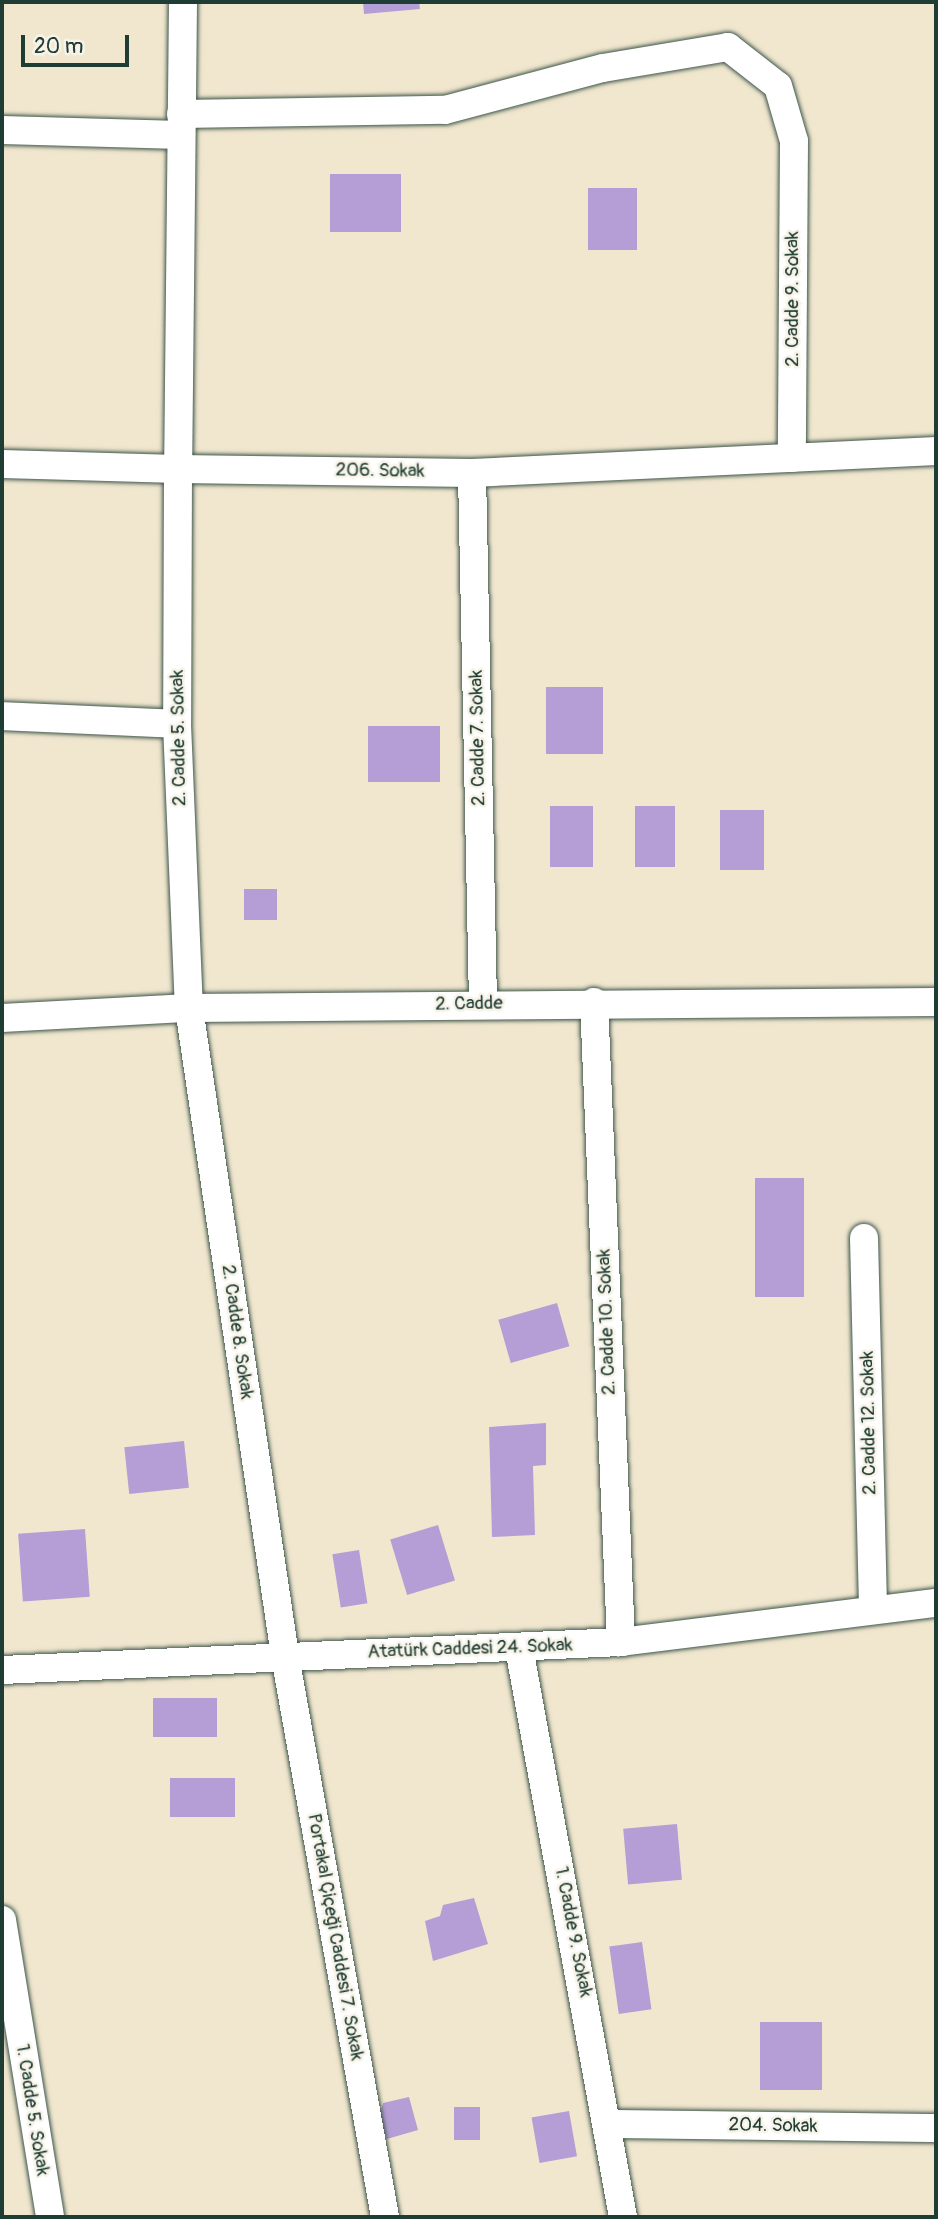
<!DOCTYPE html>
<html>
<head>
<meta charset="utf-8">
<style>
  body { margin:0 }
  #map { position:relative; width:938px; height:2219px; overflow:hidden; background:#f1e7cf; font-family:Pangolin,sans-serif }
  div>[style] { position:absolute }
  [style*='--x'] { left:calc(var(--x)*1px); top:calc(var(--y)*1px); width:calc(var(--w)*1px); rotate:calc(var(--a)*1deg) }
  .building>* { inset:0; background:#b59dd5; transform-origin:0 0 }
  .roads { filter:drop-shadow(0 0 2px #3e564b) drop-shadow(0 0 2px #3e564b) }
  .street>* { height:28px; margin:-14px; padding:0 14px; transform-origin:14px; border-radius:14px; background:#fff }
  span { translate:-50% -50%; white-space:nowrap; text-align:center; line-height:1.15; -webkit-text-stroke:5px #f7f3e8; paint-order:stroke }
  .street-label { font-size:19px; color:#1f3d34 }
  .frame { position:absolute; inset:0; border:4px solid #1f3d34; pointer-events:none }
  .scale { position:absolute; left:21px; top:35px; width:108px; height:32px; box-sizing:border-box; border:4px solid #1f3d34; border-top:0; padding-left:9px; font-size:21px; line-height:24px; white-space:nowrap; color:#1f3d34; -webkit-text-stroke:5px #f7f3e8; paint-order:stroke }
</style>
</head>
<body>
<div id="map">
  <div class="building">
    <div style="clip-path:polygon(363px 2px,419px 2px,420px 9px,364px 14px)"></div>
    <div style="left:330px;top:174px;width:71px;height:58px"></div>
    <div style="left:637px;top:188px;width:62px;height:49px;rotate:90deg"></div>
    <div style="left:546px;top:687px;width:57px;height:67px"></div>
    <div style="left:368px;top:726px;width:72px;height:56px"></div>
    <div style="left:550px;top:806px;width:43px;height:61px"></div>
    <div style="left:635px;top:806px;width:40px;height:61px"></div>
    <div style="left:720px;top:810px;width:44px;height:60px"></div>
    <div style="left:244px;top:889px;width:33px;height:31px"></div>
    <div style="left:755px;top:1178px;width:49px;height:119px"></div>
    <div style="left:557px;top:1303px;width:45px;height:61px;rotate:74deg"></div>
    <div style="clip-path:polygon(546px 1423px,546px 1465px,533px 1466px,535px 1535px,492px 1537px,489px 1427px)"></div>
    <div style="left:184px;top:1441px;width:47px;height:60px;rotate:84deg"></div>
    <div style="left:438px;top:1525px;width:58px;height:50px;rotate:73deg"></div>
    <div style="left:85px;top:1529px;width:68px;height:67px;rotate:86deg"></div>
    <div style="left:359px;top:1550px;width:54px;height:27px;rotate:81deg"></div>
    <div style="left:153px;top:1698px;width:64px;height:39px"></div>
    <div style="left:170px;top:1778px;width:65px;height:39px"></div>
    <div style="left:677px;top:1824px;width:56px;height:54px;rotate:85deg"></div>
    <div style="clip-path:polygon(474px 1898px,488px 1944px,433px 1961px,425px 1921px,440px 1916px,443px 1905px)"></div>
    <div style="left:642px;top:1942px;width:68px;height:33px;rotate:82deg"></div>
    <div style="left:760px;top:2022px;width:62px;height:68px"></div>
    <div style="clip-path:polygon(409px 2097px,418px 2130px,387px 2139px,379px 2118px,383px 2103px)"></div>
    <div style="left:454px;top:2107px;width:26px;height:33px"></div>
    <div style="left:569px;top:2111px;width:46px;height:38px;rotate:80deg"></div>
  </div>
  <div class="roads">
    <div class="street">
      <div style="--x:183;--y:2;--w:467;--a:90.6"></div>
      <div style="--x:178;--y:469;--w:294;--a:0.8"></div>
      <div style="--x:472;--y:473;--w:465;--a:-2.7"></div>
      <div style="--x:181;--y:114;--w:264;--a:-0.9"></div>
      <div style="--x:445;--y:110;--w:163;--a:-14.9"></div>
      <div style="--x:603;--y:68;--w:127;--a:-9.5"></div>
      <div style="--x:728;--y:47;--w:63;--a:38"></div>
      <div style="--x:778;--y:86;--w:57;--a:73.8"></div>
      <div style="--x:794;--y:141;--w:317;--a:90.4"></div>
      <div style="--x:2;--y:130;--w:179;--a:1.6"></div>
      <div style="--x:2;--y:464;--w:176;--a:1.6"></div>
      <div style="--x:178;--y:469;--w:255;--a:90.2"></div>
      <div style="--x:177;--y:724;--w:284;--a:87.6"></div>
      <div style="--x:189;--y:1008;--w:655;--a:81.57"></div>
      <div style="--x:285;--y:1656;--w:570;--a:79.89"></div>
      <div style="--x:472;--y:473;--w:531;--a:88.81"></div>
      <div style="--x:2;--y:716;--w:175;--a:2.6"></div>
      <div style="--x:594;--y:1002;--w:641;--a:87.58"></div>
      <div style="--x:2;--y:1018;--w:187;--a:-3.1"></div>
      <div style="--x:189;--y:1008;--w:747;--a:-0.46"></div>
      <div style="--x:864;--y:1238;--w:370;--a:88.6"></div>
      <div style="--x:519;--y:1648;--w:578;--a:79.64"></div>
      <div style="--x:2;--y:1670;--w:620;--a:-2.59"></div>
      <div style="--x:621;--y:1642;--w:317;--a:-7.1"></div>
      <div style="--x:2;--y:1920;--w:301;--a:80.8"></div>
      <div style="--x:610;--y:2124;--w:326;--a:0.7"></div>
    </div>
  </div>
  <div class="street-label">
    <span style="left:793px;top:299px;rotate:-90deg">2. Cadde 9. Sokak</span>
    <span style="left:380px;top:471px;rotate:1deg">206. Sokak</span>
    <span style="left:179px;top:738px;rotate:-91deg">2. Cadde 5. Sokak</span>
    <span style="left:478px;top:738px;rotate:-91deg">2. Cadde 7. Sokak</span>
    <span style="left:469px;top:1004px;rotate:-1deg">2. Cadde</span>
    <span style="left:607px;top:1322px;rotate:-92deg">2. Cadde 10. Sokak</span>
    <span style="left:237px;top:1332px;rotate:82deg">2. Cadde 8. Sokak</span>
    <span style="left:869px;top:1423px;rotate:-91deg">2. Cadde 12. Sokak</span>
    <span style="left:470px;top:1649px;rotate:-2deg">Atatürk Caddesi 24. Sokak</span>
    <span style="left:573px;top:1932px;rotate:79deg">1. Cadde 9. Sokak</span>
    <span style="left:335px;top:1937px;rotate:80deg">Portakal Çiçeği Caddesi 7. Sokak</span>
    <span style="left:32px;top:2110px;rotate:81deg">1. Cadde 5. Sokak</span>
    <span style="left:773px;top:2126px;rotate:1deg">204. Sokak</span>
  </div>
  <div class="frame"></div>
  <div class="scale">20 m</div>
</div>
</body>
</html>
